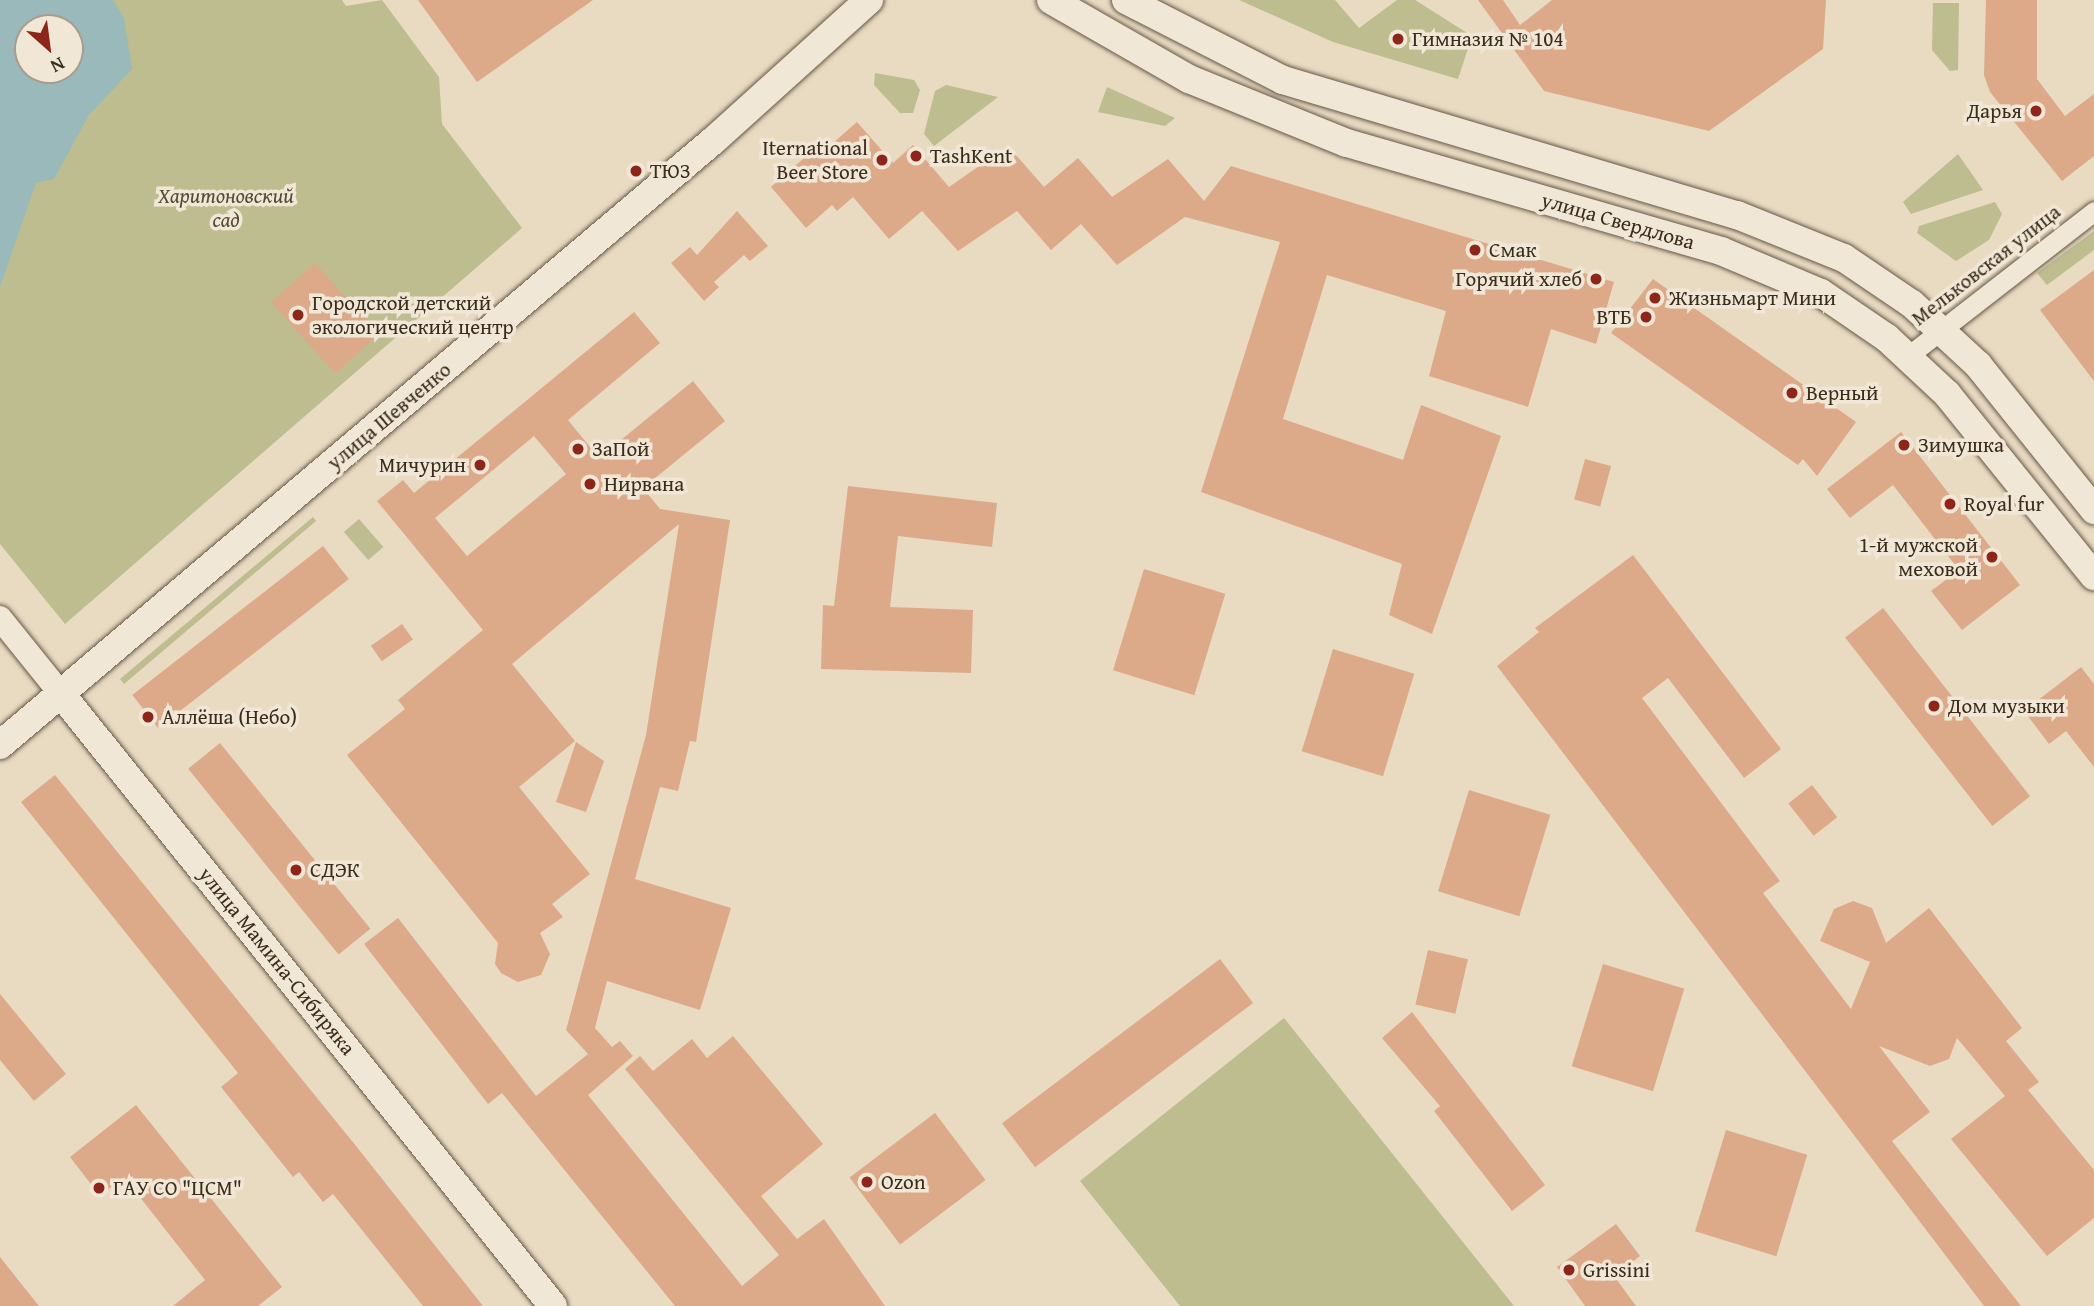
<!DOCTYPE html>
<html>
<head>
<meta charset="utf-8">
<style>
  body { margin:0 }
  #map { position:relative; width:2094px; height:1306px; overflow:hidden; background:#e9dac2; font-family:"Gentium Book Plus",serif }
  div>[style] { position:absolute }
  [style*='--x'] { left:calc(var(--x)*1px); top:calc(var(--y)*1px); width:calc(var(--w)*1px); rotate:calc(var(--a)*1deg) }
  .green>* { inset:0; background:#bdbd8f; transform-origin:0 0 }
  .water>* { inset:0; background:#99b9bb }
  .building>* { inset:0; background:#ddaa89; transform-origin:0 0 }
  .roads { filter:drop-shadow(0 0 2px #665846) drop-shadow(0 0 2px #665846) }
  .minor>* { height:19px; margin:-9.5px; padding:0 9.5px; transform-origin:9.5px; border-radius:9.5px; background:#f1e7d7 }
  .tertiary>* { height:24px; margin:-12px; padding:0 12px; transform-origin:12px; border-radius:12px; background:#f1e7d7 }
  .secondary>* { height:28px; margin:-14px; padding:0 14px; transform-origin:14px; border-radius:14px; background:#f1e7d7 }
  .dots>* { width:19px; height:19px; translate:-50% -50%; box-sizing:border-box; border:4px solid #f1e7d7; border-radius:50% }
  span { translate:-50% -50%; white-space:nowrap; text-align:center; line-height:1.15; -webkit-text-stroke:7px #f1e7d7; paint-order:stroke }
  .poi-label { font-size:21px; color:#3b2d1c }
  .left { translate:0 -50%; text-align:left }
  .right { translate:-100% -50%; text-align:right }
  .park-label { font-size:21px; color:#554a33; font-style:italic }
  .street-label { font-size:21px; color:#3b2d1c }
  .north { position:absolute; left:14px; top:14px; width:70px; height:70px; box-sizing:border-box; background:#f1e7d7; border:2px solid #a89d8c; border-radius:50%; rotate:152deg; font-size:19px; font-weight:700; line-height:28px; text-align:center; color:#3b2d1c }
  .north::after { content:''; display:block; margin:auto; width:24px; height:32px; background:#8f2418; clip-path:polygon(50% 0,100% 100%,50% 72%,0 100%) }
</style>
</head>
<body>
<div id="map">
  <div class="green">
    <div style="clip-path:polygon(evenodd,0 0,342px 0,346px 6px,382px 0,439px 77px,442px 124px,522px 228px,65px 624px,0 544px,0 0,28px 28px,70px 28px,70px 70px,28px 70px,28px 28px)"></div>
    <div style="clip-path:polygon(1239px 0,1335px 0,1359px 28px,1397px 0,1415px 0,1472px 36px,1458px 79px,1333px 42px)"></div>
    <div style="clip-path:polygon(1933px 3px,1959px 3px,1958px 70px,1950px 71px,1932px 50px)"></div>
    <div style="clip-path:polygon(875px 73px,914px 80px,920px 90px,913px 113px,900px 113px,874px 85px)"></div>
    <div style="clip-path:polygon(946px 85px,998px 97px,934px 146px,924px 134px,935px 91px)"></div>
    <div style="clip-path:polygon(1107px 87px,1175px 118px,1165px 126px,1098px 112px)"></div>
    <div style="clip-path:polygon(1958px 154px,1983px 190px,1911px 214px,1903px 202px)"></div>
    <div style="clip-path:polygon(1995px 202px,2002px 214px,1989px 240px,1956px 261px,1917px 233px,1919px 226px)"></div>
    <div style="clip-path:polygon(2094px 231px,2094px 250px,2047px 285px,2037px 273px)"></div>
    <div style="clip-path:polygon(313px 517px,316px 521px,124px 684px,120px 679px)"></div>
    <div style="left:359px;top:519px;width:37px;height:20px;rotate:49deg"></div>
    <div style="clip-path:polygon(1284px 1018px,1514px 1306px,1180px 1306px,1080px 1181px)"></div>
  </div>
  <div class="water">
    <div style="clip-path:polygon(evenodd,0 0,113px 0,124px 18px,132px 69px,89px 115px,54px 179px,36px 183px,0 287px,0 0,28px 28px,70px 28px,70px 70px,28px 70px,28px 28px)"></div>
  </div>
  <div class="building">
    <div style="clip-path:polygon(418px 0,593px 0,477px 82px)"></div>
    <div style="clip-path:polygon(1478px 0,1503px 0,1520px 25px,1552px 0,1826px 0,1823px 49px,1709px 131px,1544px 91px)"></div>
    <div style="clip-path:polygon(1986px 0,2037px 0,2037px 79px,2065px 116px,2094px 94px,2094px 156px,2062px 181px,1990px 92px,1984px 75px)"></div>
    <div style="clip-path:polygon(857px 122px,893px 163px,913px 145px,949px 187px,1008px 146px,1044px 187px,1078px 158px,1112px 197px,1168px 159px,1204px 201px,1231px 166px,1614px 282px,1596px 344px,1551px 329px,1528px 407px,1429px 376px,1446px 311px,1327px 275px,1283px 419px,1403px 460px,1421px 405px,1501px 436px,1432px 634px,1389px 615px,1402px 564px,1201px 492px,1280px 242px,1185px 217px,1117px 265px,1081px 224px,1051px 250px,1017px 211px,958px 251px,922px 211px,889px 239px,853px 197px,837px 211px,832px 205px,806px 228px,771px 187px,821px 143px,826px 149px)"></div>
    <div style="clip-path:polygon(737px 211px,768px 246px,750px 261px,744px 255px,714px 282px,719px 287px,704px 301px,671px 263px,690px 247px,697px 255px)"></div>
    <div style="left:315px;top:263px;width:96px;height:59px;rotate:48deg"></div>
    <div style="clip-path:polygon(2094px 270px,2094px 381px,2040px 310px)"></div>
    <div style="clip-path:polygon(1653px 279px,1856px 422px,1817px 476px,1803px 459px,1798px 465px,1611px 333px)"></div>
    <div style="clip-path:polygon(evenodd,634px 312px,660px 343px,568px 420px,599px 458px,693px 381px,725px 421px,643px 488px,660px 509px,730px 520px,696px 742px,690px 741px,678px 791px,660px 787px,635px 879px,731px 908px,700px 1010px,607px 981px,595px 1028px,612px 1047px,620px 1041px,633px 1056px,588px 1095px,742px 1286px,779px 1255px,625px 1069px,640px 1056px,653px 1071px,692px 1039px,707px 1058px,733px 1036px,823px 1144px,761px 1196px,797px 1239px,824px 1219px,885px 1306px,675px 1306px,502px 1093px,488px 1104px,364px 944px,398px 918px,536px 1096px,588px 1054px,566px 1030px,646px 735px,679px 524px,512px 664px,575px 741px,519px 787px,590px 874px,552px 904px,563px 917px,540px 933px,550px 954px,541px 975px,518px 982px,501px 973px,495px 964px,498px 943px,347px 755px,405px 709px,398px 700px,483px 630px,377px 501px,403px 480px,414px 493px,634px 312px,534px 436px,566px 474px,467px 556px,435px 518px,534px 436px)"></div>
    <div style="clip-path:polygon(1901px 432px,2020px 585px,1962px 630px,1931px 591px,1959px 570px,1893px 485px,1850px 518px,1827px 489px)"></div>
    <div style="left:1585px;top:459px;width:27px;height:42px;rotate:15deg"></div>
    <div style="clip-path:polygon(848px 486px,997px 503px,992px 547px,898px 536px,890px 607px,973px 610px,971px 673px,821px 669px,823px 605px,834px 606px)"></div>
    <div style="left:323px;top:546px;width:42px;height:242px;rotate:52deg"></div>
    <div style="clip-path:polygon(1633px 555px,1781px 749px,1744px 778px,1668px 678px,1642px 698px,1780px 881px,1763px 893px,1851px 1009px,1870px 962px,1820px 941px,1834px 909px,1853px 901px,1872px 908px,1886px 943px,1929px 908px,2022px 1028px,2006px 1041px,2039px 1082px,2028px 1090px,2094px 1170px,2094px 1218px,2047px 1256px,1951px 1139px,2005px 1096px,1957px 1038px,1949px 1059px,1930px 1066px,1879px 1046px,1930px 1112px,1892px 1141px,2021px 1306px,1984px 1306px,1497px 666px,1539px 632px,1535px 628px)"></div>
    <div style="left:1144px;top:569px;width:85px;height:106px;rotate:17deg"></div>
    <div style="left:1883px;top:608px;width:239px;height:48px;rotate:52deg"></div>
    <div style="left:402px;top:624px;width:19px;height:38px;rotate:55deg"></div>
    <div style="left:1333px;top:649px;width:85px;height:107px;rotate:17deg"></div>
    <div style="clip-path:polygon(2081px 667px,2094px 684px,2094px 767px,2066px 731px,2049px 744px,2024px 711px)"></div>
    <div style="clip-path:polygon(576px 742px,604px 761px,586px 812px,556px 802px)"></div>
    <div style="left:220px;top:743px;width:239px;height:41px;rotate:51deg"></div>
    <div style="clip-path:polygon(55px 775px,356px 1146px,483px 1306px,423px 1306px,333px 1194px,323px 1202px,299px 1172px,293px 1177px,221px 1087px,238px 1073px,21px 802px)"></div>
    <div style="left:1812px;top:785px;width:41px;height:30px;rotate:52deg"></div>
    <div style="left:1469px;top:790px;width:85px;height:106px;rotate:17deg"></div>
    <div style="left:1428px;top:950px;width:41px;height:56px;rotate:13deg"></div>
    <div style="left:1220px;top:959px;width:55px;height:273px;rotate:53deg"></div>
    <div style="left:1603px;top:964px;width:85px;height:107px;rotate:17deg"></div>
    <div style="clip-path:polygon(0 994px,66px 1074px,34px 1101px,0 1060px)"></div>
    <div style="clip-path:polygon(1412px 1012px,1545px 1185px,1512px 1211px,1434px 1111px,1440px 1106px,1382px 1038px)"></div>
    <div style="clip-path:polygon(136px 1105px,282px 1287px,258px 1306px,173px 1306px,205px 1280px,124px 1177px,100px 1196px,70px 1157px)"></div>
    <div style="left:935px;top:1113px;width:84px;height:107px;rotate:53deg"></div>
    <div style="left:1726px;top:1130px;width:85px;height:106px;rotate:17deg"></div>
    <div style="clip-path:polygon(1616px 1224px,1640px 1256px,1614px 1276px,1636px 1306px,1585px 1306px,1557px 1267px)"></div>
    <div style="clip-path:polygon(0 1257px,39px 1306px,0 1306px)"></div>
  </div>
  <div class="roads">
    <div class="minor">
      <div style="--x:1908;--y:356;--w:236;--a:-37.9"></div>
    </div>
    <div class="tertiary">
      <div style="--x:0;--y:618;--w:97;--a:51.2"></div>
    </div>
    <div class="secondary">
      <div style="--x:1051;--y:0;--w:159;--a:29.8"></div>
      <div style="--x:1189;--y:79;--w:170;--a:22.1"></div>
      <div style="--x:1347;--y:143;--w:389;--a:16.1"></div>
      <div style="--x:1721;--y:251;--w:108;--a:22.8"></div>
      <div style="--x:1821;--y:293;--w:80;--a:34.3"></div>
      <div style="--x:1887;--y:338;--w:82;--a:43"></div>
      <div style="--x:1947;--y:394;--w:234;--a:51.1"></div>
      <div style="--x:1126;--y:0;--w:176;--a:27"></div>
      <div style="--x:1283;--y:80;--w:474;--a:16.6"></div>
      <div style="--x:1737;--y:215;--w:115;--a:21.9"></div>
      <div style="--x:1844;--y:258;--w:82;--a:34.1"></div>
      <div style="--x:1912;--y:304;--w:90;--a:42.7"></div>
      <div style="--x:1978;--y:365;--w:186;--a:51.3"></div>
      <div style="--x:61;--y:694;--w:785;--a:51.2"></div>
      <div style="--x:0;--y:745;--w:936;--a:-40.28"></div>
      <div style="--x:714;--y:140;--w:209;--a:-42.1"></div>
    </div>
  </div>
  <div class="dots">
    <div style="left:1398px;top:39px;background:#8f2418"></div>
    <div style="left:2036px;top:111px;background:#8f2418"></div>
    <div style="left:916px;top:156px;background:#8f2418"></div>
    <div style="left:882px;top:160px;background:#8f2418"></div>
    <div style="left:636px;top:171px;background:#8f2418"></div>
    <div style="left:1475px;top:250px;background:#8f2418"></div>
    <div style="left:1596px;top:279px;background:#8f2418"></div>
    <div style="left:1655px;top:298px;background:#8f2418"></div>
    <div style="left:298px;top:315px;background:#8f2418"></div>
    <div style="left:1646px;top:317px;background:#8f2418"></div>
    <div style="left:1792px;top:393px;background:#8f2418"></div>
    <div style="left:1904px;top:445px;background:#8f2418"></div>
    <div style="left:578px;top:449px;background:#8f2418"></div>
    <div style="left:480px;top:465px;background:#8f2418"></div>
    <div style="left:590px;top:484px;background:#8f2418"></div>
    <div style="left:1950px;top:504px;background:#8f2418"></div>
    <div style="left:1992px;top:557px;background:#8f2418"></div>
    <div style="left:1934px;top:706px;background:#8f2418"></div>
    <div style="left:148px;top:717px;background:#8f2418"></div>
    <div style="left:296px;top:870px;background:#8f2418"></div>
    <div style="left:867px;top:1182px;background:#8f2418"></div>
    <div style="left:99px;top:1188px;background:#8f2418"></div>
    <div style="left:1569px;top:1270px;background:#8f2418"></div>
  </div>
  <div class="poi-label">
    <span class="left" style="left:1412px;top:39px">Гимназия № 104</span>
    <span class="right" style="left:2022px;top:111px">Дарья</span>
    <span class="right" style="left:868px;top:160px">Iternational<br>Beer Store</span>
    <span class="left" style="left:930px;top:156px">TashKent</span>
    <span class="left" style="left:650px;top:171px">ТЮЗ</span>
    <span class="left" style="left:1489px;top:250px">Смак</span>
    <span class="right" style="left:1582px;top:279px">Горячий хлеб</span>
    <span class="left" style="left:1669px;top:298px">Жизньмарт Мини</span>
    <span class="left" style="left:312px;top:315px">Городской детский<br>экологический центр</span>
    <span class="right" style="left:1632px;top:317px">ВТБ</span>
    <span class="left" style="left:1806px;top:393px">Верный</span>
    <span class="left" style="left:1918px;top:445px">Зимушка</span>
    <span class="left" style="left:592px;top:449px">ЗаПой</span>
    <span class="right" style="left:466px;top:465px">Мичурин</span>
    <span class="left" style="left:604px;top:484px">Нирвана</span>
    <span class="left" style="left:1964px;top:504px">Royal fur</span>
    <span class="right" style="left:1978px;top:557px">1-й мужской<br>меховой</span>
    <span class="left" style="left:1948px;top:706px">Дом музыки</span>
    <span class="left" style="left:162px;top:717px">Аллёша (Небо)</span>
    <span class="left" style="left:310px;top:870px">СДЭК</span>
    <span class="left" style="left:881px;top:1182px">Ozon</span>
    <span class="left" style="left:113px;top:1188px">ГАУ СО "ЦСМ"</span>
    <span class="left" style="left:1583px;top:1270px">Grissini</span>
  </div>
  <div class="park-label">
    <span style="left:226px;top:208px">Харитоновский<br>сад</span>
  </div>
  <div class="street-label">
    <span style="left:1618px;top:221px;rotate:16deg">улица Свердлова</span>
    <span style="left:1986px;top:265px;rotate:-38deg">Мельковская улица</span>
    <span style="left:389px;top:416px;rotate:-40deg">улица Шевченко</span>
    <span style="left:277px;top:961px;rotate:51deg">улица Мамина-Сибиряка</span>
  </div>
  <div class="north">N</div>
</div>
</body>
</html>
